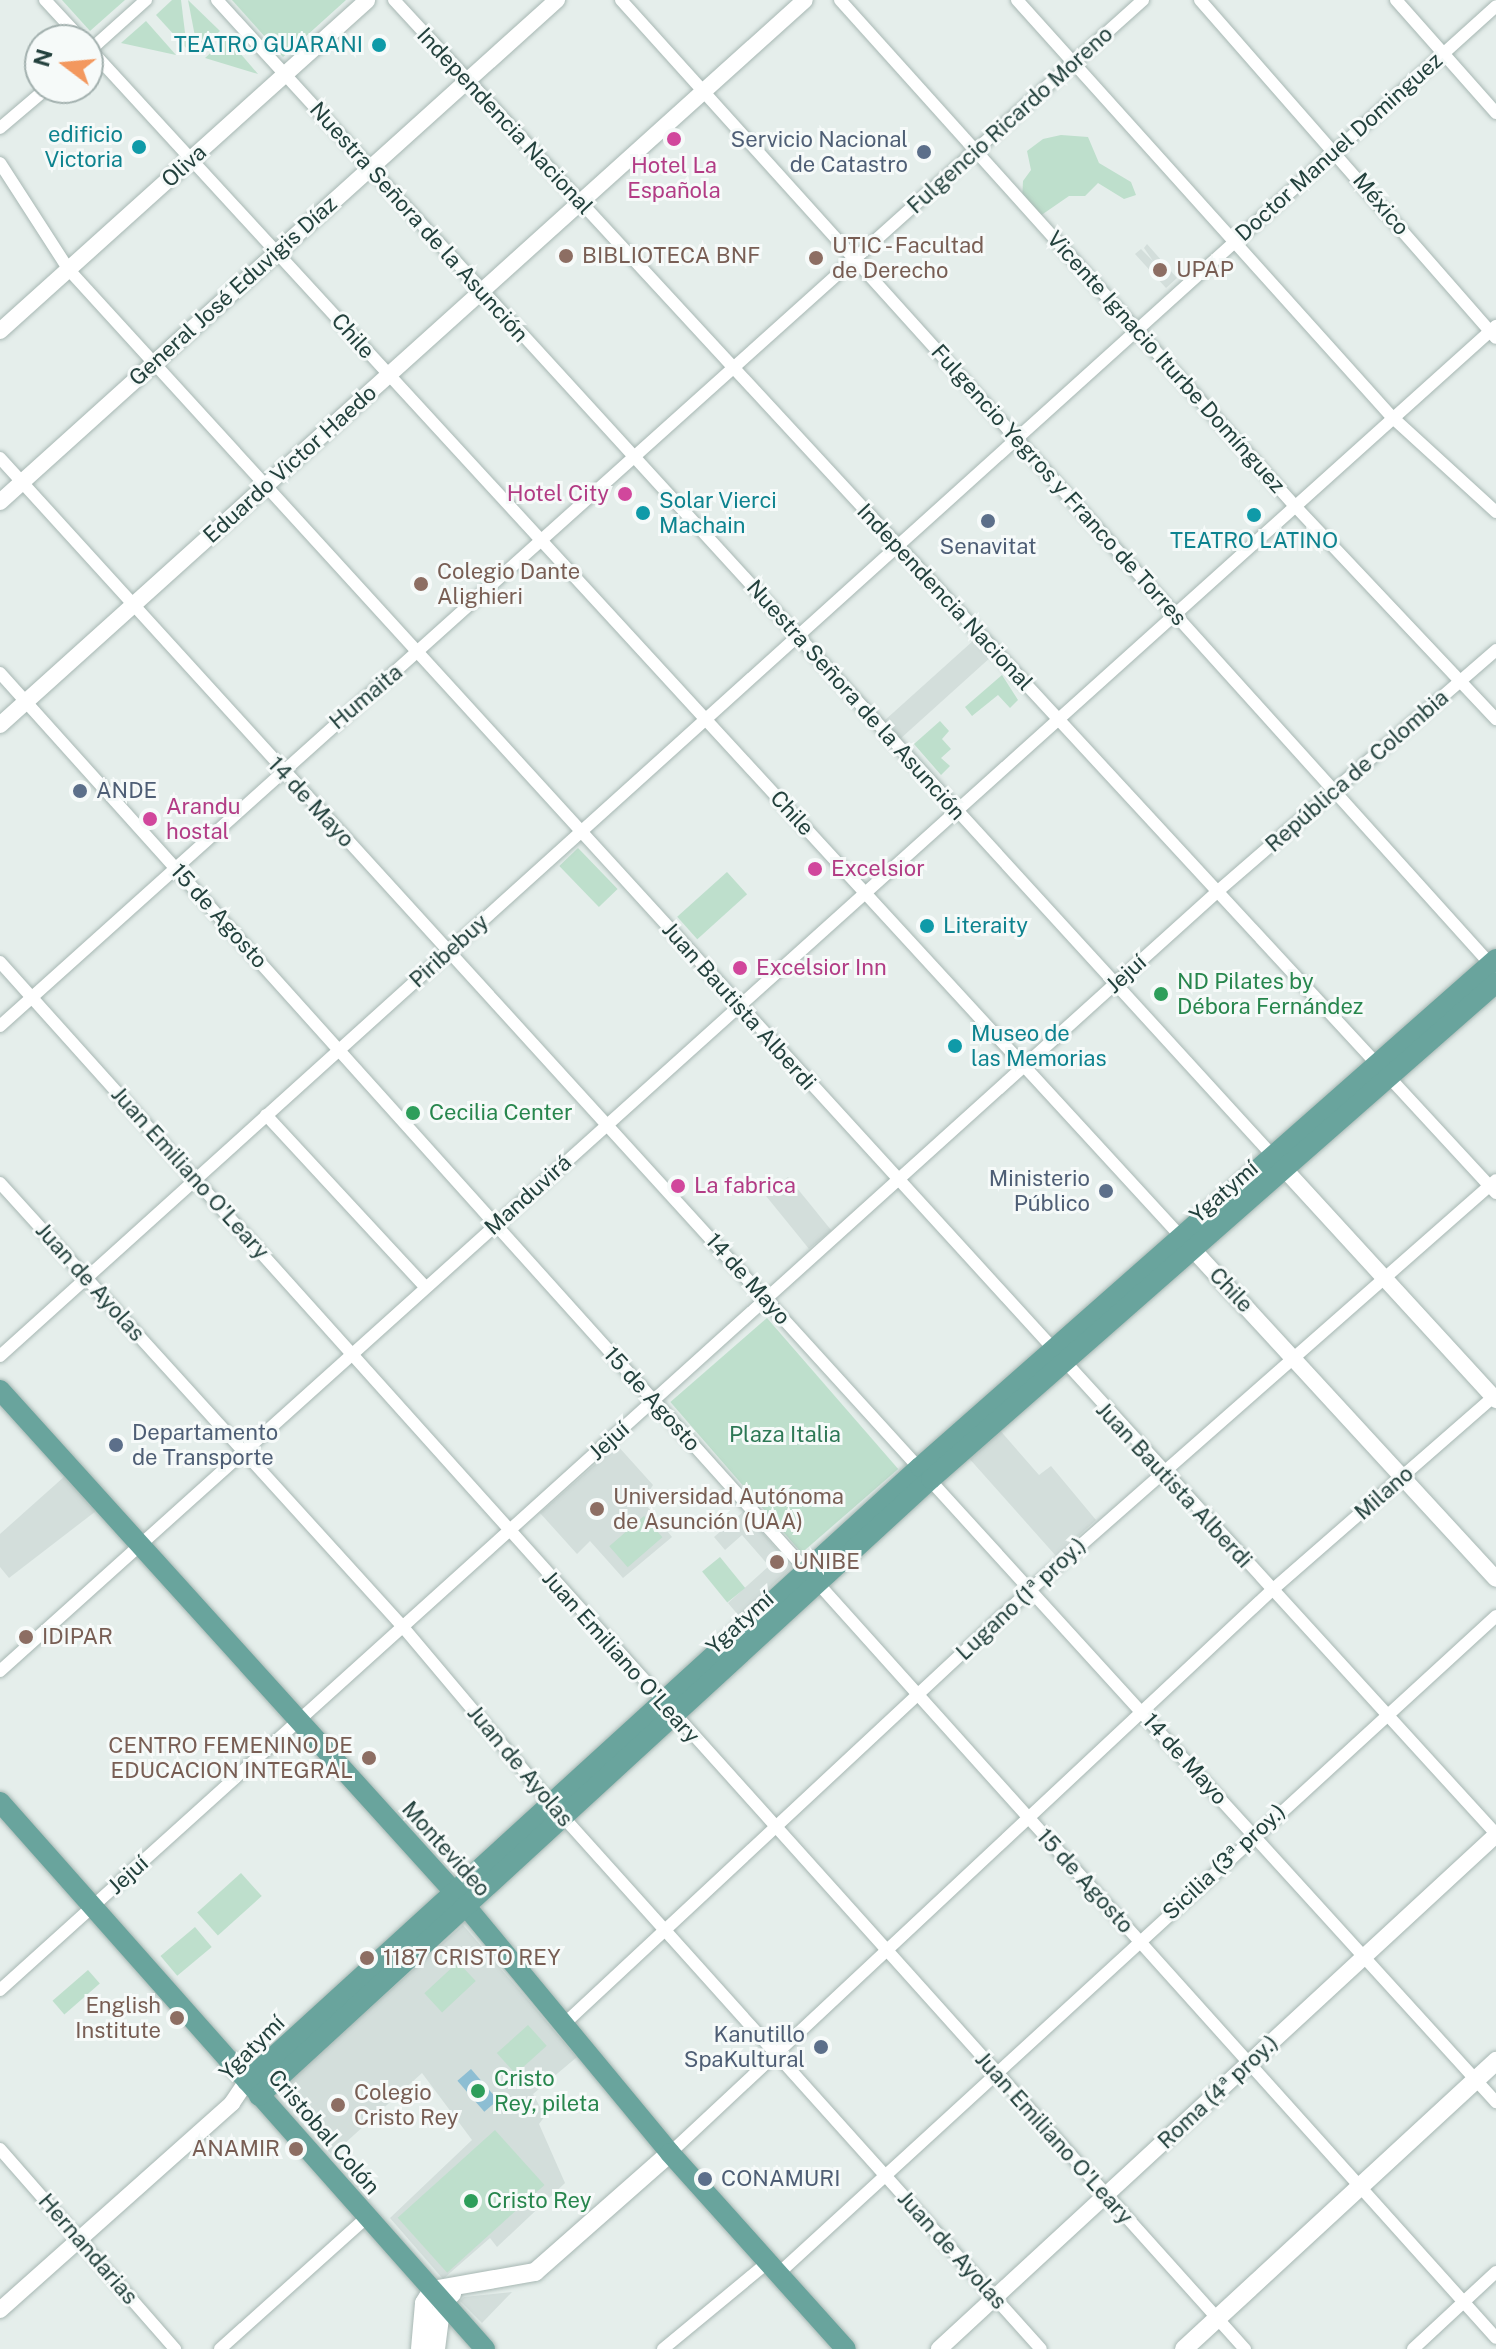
<!DOCTYPE html>
<html>
<head>
<meta charset="utf-8">
<style>
  body { margin:0 }
  #map { position:relative; width:1496px; height:2349px; overflow:hidden; background:#e5eeeb; font-family:"Public Sans",sans-serif }
  div>[style] { position:absolute }
  [style*='--x'] { left:calc(var(--x)*1px); top:calc(var(--y)*1px); width:calc(var(--w)*1px); rotate:calc(var(--a)*1deg) }
  .built>* { inset:0; background:#d3dedb; transform-origin:0 0 }
  .green>* { inset:0; background:#bedfcc; transform-origin:0 0 }
  .water>* { inset:0; background:#8dbed3; transform-origin:0 0 }
  .roads { filter:drop-shadow(0 0 2px #a7b7b3) drop-shadow(0 0 2px #a7b7b3) }
  .minor>* { height:12px; margin:-6px; padding:0 6px; transform-origin:6px; border-radius:6px; background:#fff }
  .tertiary>* { height:16px; margin:-8px; padding:0 8px; transform-origin:8px; border-radius:8px; background:#fff }
  .secondary>* { height:18px; margin:-9px; padding:0 9px; transform-origin:9px; border-radius:9px; background:#fff }
  .primary>* { height:20px; margin:-10px; padding:0 10px; transform-origin:10px; border-radius:10px; background:#69a49d }
  .dots>* { width:22px; height:22px; translate:-50% -50%; box-sizing:border-box; border:4px solid #f6faf9; border-radius:50% }
  span { translate:-50% -50%; white-space:nowrap; text-align:center; line-height:1.15; -webkit-text-stroke:6px #f6faf9; paint-order:stroke }
  .culture-label { font-size:22px; color:#0d838f }
  .right { translate:-100% -50%; text-align:right }
  .left { translate:0 -50%; text-align:left }
  .street-label { font-size:22px; color:#23413d }
  .service-label { font-size:22px; color:#4e5e75 }
  .hotel-label { font-size:22px; color:#b23c85 }
  .education-label { font-size:22px; color:#785e54 }
  .leisure-label { font-size:22px; color:#27864d }
  .park-label { font-size:22px; color:#2d7855 }
  .north { position:absolute; left:24px; top:24px; width:80px; height:80px; box-sizing:border-box; background:#f6faf9; border:2px solid #a2b0ae; border-radius:50%; rotate:286deg; font-size:22px; font-weight:700; line-height:32px; text-align:center; color:#23413d }
  .north::after { content:''; display:block; margin:auto; width:28px; height:36px; background:#f3985e; clip-path:polygon(50% 0,100% 100%,50% 72%,0 100%) }
</style>
</head>
<body>
<div id="map">
  <div class="built">
    <div style="clip-path:polygon(1147px 244px,1177px 278px,1166px 288px,1135px 254px,1141px 249px,1153px 261px,1144px 248px)"></div>
    <div style="left:974px;top:640px;width:24px;height:126px;rotate:48deg"></div>
    <div style="left:788px;top:1177px;width:69px;height:29px;rotate:51deg"></div>
    <div style="clip-path:polygon(998px 1428px,1039px 1475px,1051px 1466px,1096px 1520px,1056px 1556px,967px 1456px)"></div>
    <div style="clip-path:polygon(617px 1445px,653px 1485px,643px 1501px,672px 1537px,623px 1578px,590px 1541px,577px 1554px,540px 1513px)"></div>
    <div style="clip-path:polygon(65px 1476px,96px 1511px,9px 1578px,0 1567px,0 1534px)"></div>
    <div style="clip-path:polygon(744px 1511px,792px 1567px,739px 1616px,728px 1603px,769px 1566px,742px 1535px,725px 1550px,714px 1537px)"></div>
    <div style="clip-path:polygon(463px 1925px,577px 2057px,533px 2094px,545px 2116px,539px 2124px,565px 2183px,497px 2247px,490px 2238px,443px 2279px,390px 2218px,472px 2140px,422px 2073px,332px 2155px,278px 2090px)"></div>
    <div style="clip-path:polygon(512px 2292px,482px 2323px,460px 2301px,464px 2297px)"></div>
  </div>
  <div class="green">
    <div style="clip-path:polygon(62px 0,125px 0,90px 31px)"></div>
    <div style="clip-path:polygon(172px 0,181px 0,187px 49px,156px 15px)"></div>
    <div style="clip-path:polygon(188px 0,220px 31px,198px 52px)"></div>
    <div style="clip-path:polygon(232px 0,346px 0,283px 57px)"></div>
    <div style="clip-path:polygon(146px 21px,176px 55px,121px 43px)"></div>
    <div style="clip-path:polygon(227px 38px,258px 74px,205px 58px)"></div>
    <div style="clip-path:polygon(1061px 135px,1088px 137px,1099px 163px,1131px 182px,1136px 195px,1124px 199px,1098px 183px,1085px 196px,1069px 196px,1040px 216px,1022px 200px,1023px 181px,1031px 170px,1027px 151px,1043px 139px)"></div>
    <div style="clip-path:polygon(1002px 675px,1018px 700px,1010px 708px,998px 695px,972px 716px,965px 707px)"></div>
    <div style="clip-path:polygon(940px 721px,949px 731px,942px 739px,951px 749px,941px 758px,950px 766px,941px 775px,914px 744px)"></div>
    <div style="left:578px;top:848px;width:57px;height:26px;rotate:46deg"></div>
    <div style="left:727px;top:872px;width:30px;height:67px;rotate:48deg"></div>
    <div style="left:767px;top:1318px;width:200px;height:128px;rotate:49deg"></div>
    <div style="left:644px;top:1516px;width:28px;height:46px;rotate:49deg"></div>
    <div style="left:720px;top:1557px;width:40px;height:23px;rotate:51deg"></div>
    <div style="left:241px;top:1873px;width:31px;height:59px;rotate:48deg"></div>
    <div style="left:195px;top:1927px;width:26px;height:45px;rotate:50deg"></div>
    <div style="left:458px;top:1962px;width:26px;height:46px;rotate:47deg"></div>
    <div style="left:88px;top:1970px;width:18px;height:47px;rotate:49deg"></div>
    <div style="left:528px;top:2025px;width:28px;height:42px;rotate:48deg"></div>
    <div style="left:495px;top:2130px;width:74px;height:131px;rotate:48deg"></div>
  </div>
  <div class="water">
    <div style="left:471px;top:2069px;width:41px;height:18px;rotate:49deg"></div>
  </div>
  <div class="roads">
    <div class="minor">
      <div style="--x:45;--y:0;--w:54;--a:47.2"></div>
      <div style="--x:217;--y:0;--w:1567;--a:47.59"></div>
      <div style="--x:394;--y:0;--w:1624;--a:47.27"></div>
      <div style="--x:621;--y:0;--w:1301;--a:47.96"></div>
      <div style="--x:840;--y:0;--w:680;--a:48.04"></div>
      <div style="--x:1295;--y:506;--w:293;--a:46.7"></div>
      <div style="--x:1017;--y:0;--w:561;--a:48.04"></div>
      <div style="--x:1392;--y:417;--w:141;--a:42.4"></div>
      <div style="--x:1200;--y:0;--w:449;--a:48.8"></div>
      <div style="--x:1396;--y:0;--w:151;--a:48.5"></div>
      <div style="--x:88;--y:47;--w:1619;--a:47.43"></div>
      <div style="--x:88;--y:52;--w:78;--a:-41.9"></div>
      <div style="--x:0;--y:128;--w:62;--a:-40.4"></div>
      <div style="--x:0;--y:163;--w:127;--a:57.2"></div>
      <div style="--x:69;--y:270;--w:2117;--a:47.62"></div>
      <div style="--x:0;--y:458;--w:2223;--a:47.7"></div>
      <div style="--x:0;--y:673;--w:2238;--a:48.06"></div>
      <div style="--x:0;--y:962;--w:1864;--a:48.09"></div>
      <div style="--x:0;--y:1026;--w:1536;--a:-41.91"></div>
      <div style="--x:266;--y:1115;--w:234;--a:47.2"></div>
      <div style="--x:0;--y:1183;--w:600;--a:47.77"></div>
      <div style="--x:403;--y:1627;--w:239;--a:49.9"></div>
      <div style="--x:557;--y:1810;--w:724;--a:48.08"></div>
      <div style="--x:0;--y:1356;--w:2015;--a:-42.06"></div>
      <div style="--x:0;--y:1671;--w:2012;--a:-41.96"></div>
      <div style="--x:0;--y:1990;--w:1641;--a:-42.06"></div>
      <div style="--x:1218;--y:891;--w:368;--a:-40.9"></div>
      <div style="--x:563;--y:2025;--w:640;--a:-42.97"></div>
      <div style="--x:1031;--y:1589;--w:619;--a:-41.33"></div>
      <div style="--x:0;--y:2149;--w:266;--a:48.8"></div>
      <div style="--x:670;--y:2153;--w:823;--a:-43.08"></div>
      <div style="--x:1271;--y:1591;--w:298;--a:-41.1"></div>
      <div style="--x:778;--y:2274;--w:974;--a:-42.5"></div>
      <div style="--x:220;--y:2349;--w:198;--a:-41.9"></div>
      <div style="--x:663;--y:2349;--w:136;--a:-39.6"></div>
      <div style="--x:1413;--y:2349;--w:113;--a:-42.9"></div>
    </div>
    <div class="tertiary">
      <div style="--x:0;--y:331;--w:494;--a:-42"></div>
      <div style="--x:0;--y:502;--w:750;--a:-42.03"></div>
      <div style="--x:0;--y:725;--w:1083;--a:-42.01"></div>
      <div style="--x:1278;--y:1162;--w:323;--a:47.5"></div>
      <div style="--x:1187;--y:1243;--w:456;--a:47.4"></div>
      <div style="--x:0;--y:2310;--w:311;--a:-41.7"></div>
      <div style="--x:232;--y:2103;--w:27;--a:-56"></div>
      <div style="--x:939;--y:2349;--w:758;--a:-42.7"></div>
    </div>
    <div class="secondary">
      <div style="--x:420;--y:2349;--w:46;--a:-85"></div>
      <div style="--x:424;--y:2303;--w:15;--a:-58"></div>
      <div style="--x:432;--y:2290;--w:105;--a:-9.9"></div>
      <div style="--x:535;--y:2272;--w:180;--a:-41.4"></div>
      <div style="--x:436;--y:2349;--w:47;--a:-82.7"></div>
      <div style="--x:442;--y:2302;--w:13;--a:-39"></div>
      <div style="--x:1184;--y:2349;--w:425;--a:-42.7"></div>
    </div>
    <div class="primary">
      <div style="--x:0;--y:1390;--w:678;--a:47.87"></div>
      <div style="--x:455;--y:1893;--w:337;--a:50.4"></div>
      <div style="--x:670;--y:2153;--w:263;--a:48.1"></div>
      <div style="--x:0;--y:1802;--w:731;--a:48.44"></div>
      <div style="--x:247;--y:2081;--w:911;--a:-42.38"></div>
      <div style="--x:920;--y:1467;--w:768;--a:-41.41"></div>
      <div style="--x:259;--y:2096;--w:912;--a:-42.56"></div>
      <div style="--x:931;--y:1479;--w:752;--a:-41.28"></div>
    </div>
  </div>
  <div class="dots">
    <div style="left:379px;top:45px;background:#0f9aa8"></div>
    <div style="left:674px;top:139px;background:#d1479c"></div>
    <div style="left:139px;top:147px;background:#0f9aa8"></div>
    <div style="left:924px;top:152px;background:#5c6f8a"></div>
    <div style="left:566px;top:256px;background:#8d6e63"></div>
    <div style="left:816px;top:258px;background:#8d6e63"></div>
    <div style="left:1160px;top:270px;background:#8d6e63"></div>
    <div style="left:625px;top:494px;background:#d1479c"></div>
    <div style="left:643px;top:513px;background:#0f9aa8"></div>
    <div style="left:1254px;top:515px;background:#0f9aa8"></div>
    <div style="left:988px;top:521px;background:#5c6f8a"></div>
    <div style="left:421px;top:584px;background:#8d6e63"></div>
    <div style="left:80px;top:791px;background:#5c6f8a"></div>
    <div style="left:150px;top:819px;background:#d1479c"></div>
    <div style="left:815px;top:869px;background:#d1479c"></div>
    <div style="left:927px;top:926px;background:#0f9aa8"></div>
    <div style="left:740px;top:968px;background:#d1479c"></div>
    <div style="left:1161px;top:994px;background:#2e9e5b"></div>
    <div style="left:955px;top:1046px;background:#0f9aa8"></div>
    <div style="left:413px;top:1113px;background:#2e9e5b"></div>
    <div style="left:678px;top:1186px;background:#d1479c"></div>
    <div style="left:1106px;top:1191px;background:#5c6f8a"></div>
    <div style="left:116px;top:1445px;background:#5c6f8a"></div>
    <div style="left:597px;top:1509px;background:#8d6e63"></div>
    <div style="left:777px;top:1562px;background:#8d6e63"></div>
    <div style="left:26px;top:1637px;background:#8d6e63"></div>
    <div style="left:369px;top:1758px;background:#8d6e63"></div>
    <div style="left:367px;top:1958px;background:#8d6e63"></div>
    <div style="left:177px;top:2018px;background:#8d6e63"></div>
    <div style="left:821px;top:2047px;background:#5c6f8a"></div>
    <div style="left:478px;top:2091px;background:#2e9e5b"></div>
    <div style="left:338px;top:2105px;background:#8d6e63"></div>
    <div style="left:296px;top:2149px;background:#8d6e63"></div>
    <div style="left:705px;top:2179px;background:#5c6f8a"></div>
    <div style="left:471px;top:2201px;background:#2e9e5b"></div>
  </div>
  <div class="culture-label">
    <span class="right" style="left:363px;top:45px">TEATRO GUARANI</span>
    <span class="right" style="left:123px;top:147px">edificio<br>Victoria</span>
    <span class="left" style="left:659px;top:513px">Solar Vierci<br>Machain</span>
    <span style="left:1254px;top:541px">TEATRO LATINO</span>
    <span class="left" style="left:943px;top:926px">Literaity</span>
    <span class="left" style="left:971px;top:1046px">Museo de<br>las Memorias</span>
  </div>
  <div class="street-label">
    <span style="left:1010px;top:120px;rotate:-42deg">Fulgencio Ricardo Moreno</span>
    <span style="left:505px;top:121px;rotate:47deg">Independencia Nacional</span>
    <span style="left:1339px;top:147px;rotate:-42deg">Doctor Manuel Dominguez</span>
    <span style="left:184px;top:166px;rotate:-42deg">Oliva</span>
    <span style="left:1381px;top:204px;rotate:50deg">México</span>
    <span style="left:419px;top:222px;rotate:48deg">Nuestra Señora de la Asunción</span>
    <span style="left:233px;top:291px;rotate:-42deg">General José Eduvigis Díaz</span>
    <span style="left:353px;top:336px;rotate:48deg">Chile</span>
    <span style="left:1166px;top:362px;rotate:48deg">Vicente Ignacio Iturbe Domínguez</span>
    <span style="left:290px;top:464px;rotate:-42deg">Eduardo Victor Haedo</span>
    <span style="left:1059px;top:485px;rotate:48deg">Fulgencio Yegros y Franco de Torres</span>
    <span style="left:945px;top:597px;rotate:47deg">Independencia Nacional</span>
    <span style="left:366px;top:697px;rotate:-40deg">Humaita</span>
    <span style="left:856px;top:700px;rotate:48deg">Nuestra Señora de la Asunción</span>
    <span style="left:1357px;top:771px;rotate:-41deg">República de Colombia</span>
    <span style="left:311px;top:802px;rotate:47deg">14 de Mayo</span>
    <span style="left:792px;top:813px;rotate:47deg">Chile</span>
    <span style="left:219px;top:916px;rotate:48deg">15 de Agosto</span>
    <span style="left:449px;top:951px;rotate:-42deg">Piribebuy</span>
    <span style="left:1126px;top:974px;rotate:-42deg">Jejuí</span>
    <span style="left:739px;top:1006px;rotate:48deg">Juan Bautista Alberdi</span>
    <span style="left:190px;top:1173px;rotate:48deg">Juan Emiliano O'Leary</span>
    <span style="left:1224px;top:1192px;rotate:-41deg">Ygatymí</span>
    <span style="left:528px;top:1195px;rotate:-42deg">Manduvirá</span>
    <span style="left:748px;top:1279px;rotate:48deg">14 de Mayo</span>
    <span style="left:90px;top:1282px;rotate:48deg">Juan de Ayolas</span>
    <span style="left:1231px;top:1290px;rotate:47deg">Chile</span>
    <span style="left:652px;top:1399px;rotate:48deg">15 de Agosto</span>
    <span style="left:609px;top:1441px;rotate:-42deg">Jejuí</span>
    <span style="left:1174px;top:1485px;rotate:47deg">Juan Bautista Alberdi</span>
    <span style="left:1384px;top:1493px;rotate:-41deg">Milano</span>
    <span style="left:1021px;top:1599px;rotate:-43deg">Lugano (1ª proy.)</span>
    <span style="left:740px;top:1623px;rotate:-42deg">Ygatymí</span>
    <span style="left:621px;top:1657px;rotate:48deg">Juan Emiliano O'Leary</span>
    <span style="left:1185px;top:1759px;rotate:48deg">14 de Mayo</span>
    <span style="left:520px;top:1766px;rotate:50deg">Juan de Ayolas</span>
    <span style="left:446px;top:1849px;rotate:48deg">Montevideo</span>
    <span style="left:1224px;top:1862px;rotate:-43deg">Sicilia (3ª proy.)</span>
    <span style="left:128px;top:1875px;rotate:-42deg">Jejuí</span>
    <span style="left:1085px;top:1881px;rotate:48deg">15 de Agosto</span>
    <span style="left:252px;top:2048px;rotate:-45deg">Ygatymí</span>
    <span style="left:1218px;top:2092px;rotate:-43deg">Roma (4ª proy.)</span>
    <span style="left:324px;top:2132px;rotate:49deg">Cristobal Colón</span>
    <span style="left:1054px;top:2138px;rotate:48deg">Juan Emiliano O'Leary</span>
    <span style="left:88px;top:2249px;rotate:49deg">Hernandarias</span>
    <span style="left:952px;top:2250px;rotate:48deg">Juan de Ayolas</span>
  </div>
  <div class="service-label">
    <span class="right" style="left:908px;top:152px">Servicio Nacional<br>de Catastro</span>
    <span style="left:988px;top:547px">Senavitat</span>
    <span class="left" style="left:96px;top:791px">ANDE</span>
    <span class="right" style="left:1090px;top:1191px">Ministerio<br>Público</span>
    <span class="left" style="left:132px;top:1445px">Departamento<br>de Transporte</span>
    <span class="right" style="left:805px;top:2047px">Kanutillo<br>SpaKultural</span>
    <span class="left" style="left:721px;top:2179px">CONAMURI</span>
  </div>
  <div class="hotel-label">
    <span style="left:674px;top:178px">Hotel La<br>Española</span>
    <span class="right" style="left:609px;top:494px">Hotel City</span>
    <span class="left" style="left:166px;top:819px">Arandu<br>hostal</span>
    <span class="left" style="left:831px;top:869px">Excelsior</span>
    <span class="left" style="left:756px;top:968px">Excelsior Inn</span>
    <span class="left" style="left:694px;top:1186px">La fabrica</span>
  </div>
  <div class="education-label">
    <span class="left" style="left:832px;top:258px">UTIC - Facultad<br>de Derecho</span>
    <span class="left" style="left:582px;top:256px">BIBLIOTECA BNF</span>
    <span class="left" style="left:1176px;top:270px">UPAP</span>
    <span class="left" style="left:437px;top:584px">Colegio Dante<br>Alighieri</span>
    <span class="left" style="left:613px;top:1509px">Universidad Autónoma<br>de Asunción (UAA)</span>
    <span class="left" style="left:793px;top:1562px">UNIBE</span>
    <span class="left" style="left:42px;top:1637px">IDIPAR</span>
    <span class="right" style="left:353px;top:1758px">CENTRO FEMENINO DE<br>EDUCACION INTEGRAL</span>
    <span class="left" style="left:383px;top:1958px">1187 CRISTO REY</span>
    <span class="right" style="left:161px;top:2018px">English<br>Institute</span>
    <span class="left" style="left:354px;top:2105px">Colegio<br>Cristo Rey</span>
    <span class="right" style="left:280px;top:2149px">ANAMIR</span>
  </div>
  <div class="leisure-label">
    <span class="left" style="left:1177px;top:994px">ND Pilates by<br>Débora Fernández</span>
    <span class="left" style="left:429px;top:1113px">Cecilia Center</span>
    <span class="left" style="left:494px;top:2091px">Cristo<br>Rey, pileta</span>
    <span class="left" style="left:487px;top:2201px">Cristo Rey</span>
  </div>
  <div class="park-label">
    <span style="left:785px;top:1435px">Plaza Italia</span>
  </div>
  <div class="north">N</div>
</div>
</body>
</html>
